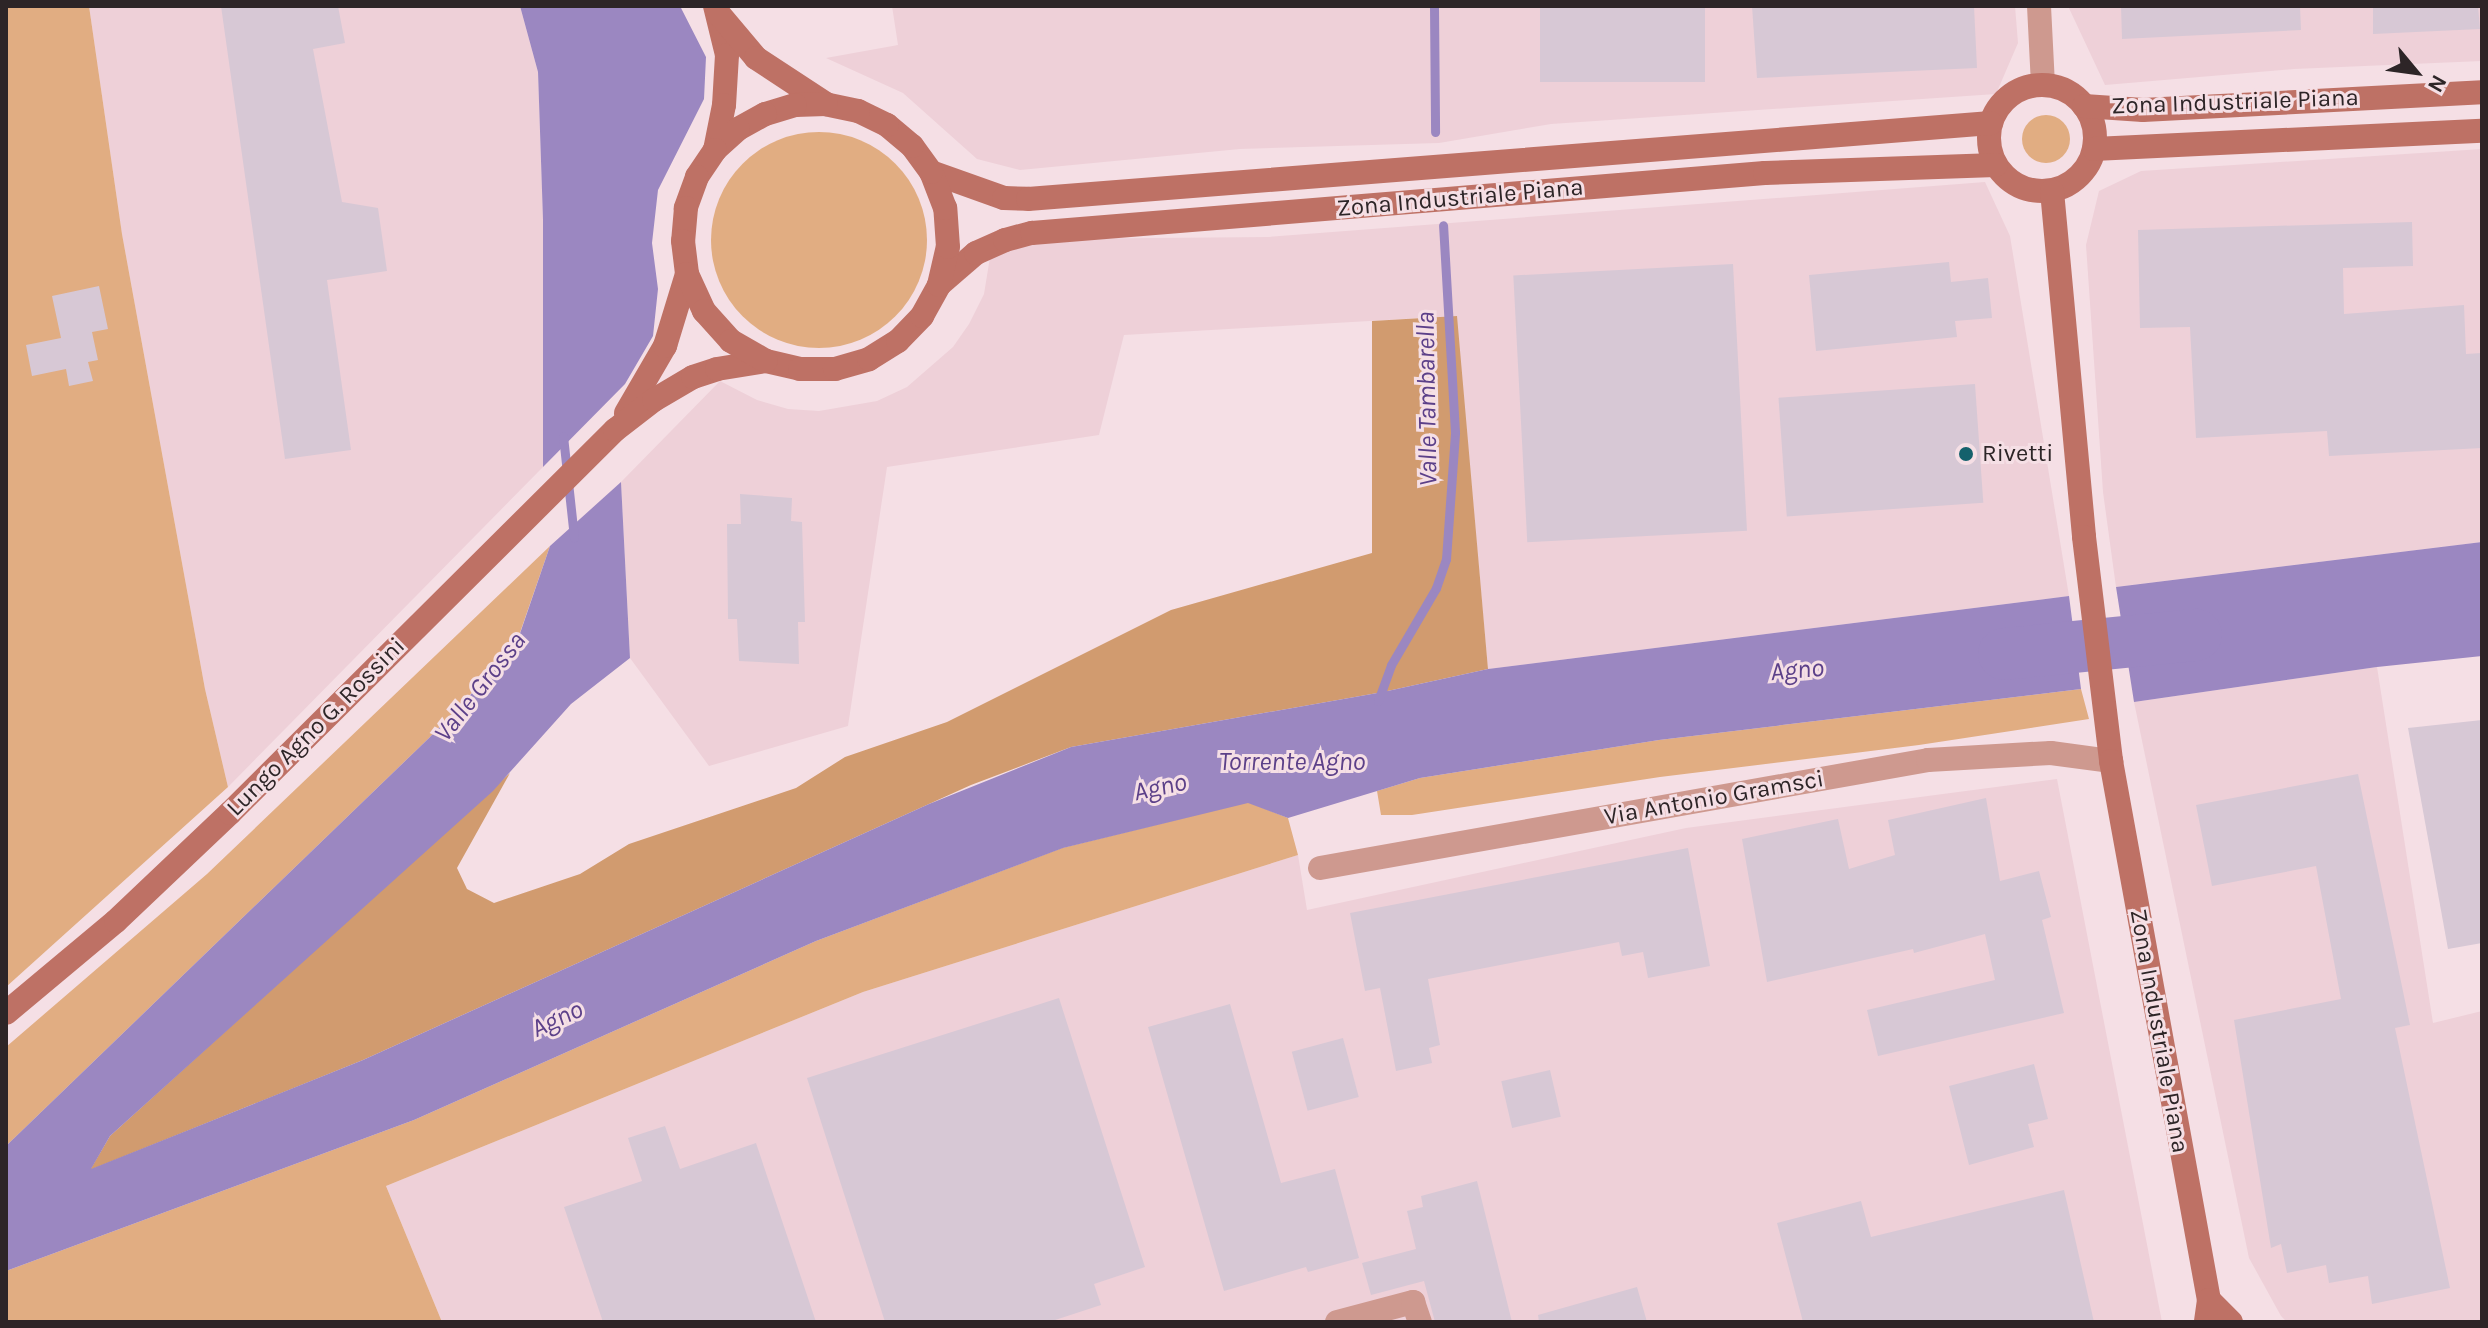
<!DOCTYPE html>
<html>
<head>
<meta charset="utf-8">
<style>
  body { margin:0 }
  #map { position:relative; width:2488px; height:1328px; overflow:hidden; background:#f5dfe5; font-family:Karla,sans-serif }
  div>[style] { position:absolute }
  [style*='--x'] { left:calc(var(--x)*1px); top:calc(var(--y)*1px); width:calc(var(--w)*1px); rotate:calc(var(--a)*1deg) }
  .built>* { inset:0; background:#eed0d8 }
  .green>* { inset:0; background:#e1ad82 }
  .round { border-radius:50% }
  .forest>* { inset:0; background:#d19b6f }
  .water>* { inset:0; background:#9b87c1 }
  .stream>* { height:9px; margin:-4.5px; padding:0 4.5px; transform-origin:4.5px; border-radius:4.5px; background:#9b87c1 }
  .river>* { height:52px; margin:-26px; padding:0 26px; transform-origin:26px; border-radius:26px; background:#9b87c1 }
  .building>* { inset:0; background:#d7c8d5; transform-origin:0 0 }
  .street>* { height:24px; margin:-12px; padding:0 12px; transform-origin:12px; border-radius:12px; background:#ce998f }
  .secondary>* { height:24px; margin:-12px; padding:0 12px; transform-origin:12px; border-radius:12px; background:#be7165 }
  .secondary>.ring { margin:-12px; padding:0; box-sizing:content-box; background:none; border:24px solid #be7165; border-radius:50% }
  .dots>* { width:22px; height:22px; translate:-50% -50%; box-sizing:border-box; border:4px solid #f5dfe5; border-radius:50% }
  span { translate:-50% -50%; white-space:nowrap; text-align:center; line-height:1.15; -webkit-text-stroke:6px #f5dfe5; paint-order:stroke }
  .street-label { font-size:24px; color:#2d2527 }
  .poi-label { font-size:24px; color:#2d2527 }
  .left { translate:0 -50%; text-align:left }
  .water-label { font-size:26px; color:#5c4089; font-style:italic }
  .frame { position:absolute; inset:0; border:8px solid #2d2527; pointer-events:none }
  .north { position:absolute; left:2376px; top:32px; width:80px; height:80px; -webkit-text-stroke:6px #f5dfe5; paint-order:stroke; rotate:119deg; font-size:22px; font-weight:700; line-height:32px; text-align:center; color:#2d2527 }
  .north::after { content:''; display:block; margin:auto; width:28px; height:36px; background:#2d2527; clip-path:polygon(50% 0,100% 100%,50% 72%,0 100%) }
</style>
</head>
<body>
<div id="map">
  <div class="built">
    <div style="clip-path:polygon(89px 6px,520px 6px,538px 72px,543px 220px,543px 467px,228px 787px,205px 689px,122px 234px)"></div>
    <div style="clip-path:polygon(892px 6px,2015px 6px,2018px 43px,1996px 94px,1551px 124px,1439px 143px,1240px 149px,1020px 170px,977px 159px,903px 93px,826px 58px,898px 45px)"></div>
    <div style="clip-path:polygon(2068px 6px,2482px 6px,2482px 61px,2294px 69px,2105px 85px)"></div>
    <div style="clip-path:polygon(2482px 149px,2482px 542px,2116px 587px,2103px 492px,2086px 245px,2099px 191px,2141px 171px)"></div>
    <div style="clip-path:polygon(1985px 182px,2010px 236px,2069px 596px,1488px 669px,1456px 316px,1124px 335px,1099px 435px,887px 467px,848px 726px,709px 766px,630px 658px,621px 482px,720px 381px,757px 400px,788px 409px,819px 411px,877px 401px,907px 387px,953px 347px,969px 324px,984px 294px,992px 245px,1039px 239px,1268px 237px)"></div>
    <div style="clip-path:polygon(2377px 667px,2433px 1023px,2482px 1011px,2482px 1322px,2287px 1322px,2281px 1316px,2249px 1258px,2134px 702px)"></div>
    <div style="clip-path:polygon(2057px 779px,2162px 1322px,442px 1322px,386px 1186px,863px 992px,1298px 855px,1307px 910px,1686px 828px)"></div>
  </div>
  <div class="green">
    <div style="clip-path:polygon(6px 6px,89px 6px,122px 234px,205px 689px,228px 787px,6px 987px)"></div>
    <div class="round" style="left:2022px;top:115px;width:48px;height:48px"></div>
    <div class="round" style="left:711px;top:132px;width:216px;height:216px"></div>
    <div style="clip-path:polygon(550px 546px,515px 647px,429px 738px,6px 1146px,6px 1047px,207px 874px)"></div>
    <div style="clip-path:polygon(2081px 689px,2089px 719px,1919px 745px,1660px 777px,1412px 815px,1381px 815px,1377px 791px,1420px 778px,1659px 740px)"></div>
    <div style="clip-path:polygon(1248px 802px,1288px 818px,1298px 855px,863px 992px,386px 1186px,442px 1322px,6px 1322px,6px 1271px,414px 1120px,816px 941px,1062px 848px)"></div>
  </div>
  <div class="forest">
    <div style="clip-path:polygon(1457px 316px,1488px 669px,1383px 692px,1071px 747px,971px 785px,363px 1060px,90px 1170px,110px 1136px,510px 773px,457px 868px,467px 889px,494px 903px,580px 874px,629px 844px,796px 788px,845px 757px,947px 722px,1171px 610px,1372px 553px,1372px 321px)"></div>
  </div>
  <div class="water">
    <div style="clip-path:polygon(520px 6px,680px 6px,706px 57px,704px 99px,658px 190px,652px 243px,658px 289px,653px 336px,625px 384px,543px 467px,543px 220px,538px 72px)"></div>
    <div style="clip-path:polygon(621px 482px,630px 658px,571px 704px,493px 791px,110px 1136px,91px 1169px,363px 1060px,929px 804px,1071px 747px,1383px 692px,1488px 669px,2069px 596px,2081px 689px,1659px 740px,1420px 778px,1288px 818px,1248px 803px,1063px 848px,816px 941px,414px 1120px,6px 1271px,6px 1146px,429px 738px,515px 648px,550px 546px)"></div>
    <div style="clip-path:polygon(2482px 542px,2482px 656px,2377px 667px,2134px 702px,2116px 587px)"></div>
  </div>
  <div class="stream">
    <div style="--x:1434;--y:6;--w:126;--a:89.5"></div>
    <div style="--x:563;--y:436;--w:102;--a:83.8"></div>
    <div style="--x:1378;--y:701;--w:38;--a:-70"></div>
    <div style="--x:1391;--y:665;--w:89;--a:-59.7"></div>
    <div style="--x:1436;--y:588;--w:31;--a:-71"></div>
    <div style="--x:1446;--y:559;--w:127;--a:-85.9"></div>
    <div style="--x:1455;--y:432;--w:207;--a:-93.3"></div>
  </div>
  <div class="river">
    <div style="--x:2004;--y:654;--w:193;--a:-5.7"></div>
  </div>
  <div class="building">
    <div style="clip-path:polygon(221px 6px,338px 6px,345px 43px,313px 49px,342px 202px,378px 208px,387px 271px,327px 280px,351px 450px,285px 459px)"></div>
    <div style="left:1540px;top:6px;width:165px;height:76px"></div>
    <div style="clip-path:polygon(1752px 6px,1974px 6px,1977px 68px,1757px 78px)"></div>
    <div style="clip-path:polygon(2121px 6px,2300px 6px,2301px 30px,2122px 39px)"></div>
    <div style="clip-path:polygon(2373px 6px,2478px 6px,2480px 29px,2373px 34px)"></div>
    <div style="clip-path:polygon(2412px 222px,2413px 266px,2343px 268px,2344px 314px,2464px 305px,2466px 354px,2482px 353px,2482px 448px,2329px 456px,2327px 431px,2196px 438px,2190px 327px,2140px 328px,2138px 230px)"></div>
    <div style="clip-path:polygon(1949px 262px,1951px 282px,1988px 278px,1992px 318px,1955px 321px,1957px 337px,1816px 351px,1809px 275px)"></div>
    <div style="left:1733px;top:264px;width:267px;height:220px;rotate:87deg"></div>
    <div style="clip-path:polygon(99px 286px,108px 329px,92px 332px,98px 360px,88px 362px,93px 381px,69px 386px,66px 369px,32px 376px,26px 345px,61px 338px,52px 296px)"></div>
    <div style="left:1975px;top:384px;width:119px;height:197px;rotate:86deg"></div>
    <div style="clip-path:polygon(740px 494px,792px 498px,791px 521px,802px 522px,805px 622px,798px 622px,799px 664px,739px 661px,737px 619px,728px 619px,727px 524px,741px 524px)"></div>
    <div style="clip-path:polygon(2482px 720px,2482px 943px,2448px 949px,2408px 728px)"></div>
    <div style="clip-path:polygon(2358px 774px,2410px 1025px,2395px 1028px,2450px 1288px,2372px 1304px,2368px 1276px,2329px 1283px,2326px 1265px,2287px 1273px,2281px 1244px,2271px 1248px,2234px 1020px,2341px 999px,2316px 866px,2212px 886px,2196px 805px)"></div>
    <div style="clip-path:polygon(1986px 798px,2000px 881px,2039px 871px,2051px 917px,2042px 920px,2064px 1013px,1878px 1056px,1867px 1010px,1995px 980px,1985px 934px,1914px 953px,1913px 949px,1767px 982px,1742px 839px,1838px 819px,1849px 869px,1895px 855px,1888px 820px)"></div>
    <div style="clip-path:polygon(1688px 848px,1710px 966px,1648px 978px,1643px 952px,1622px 956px,1619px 942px,1428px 979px,1440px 1045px,1429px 1048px,1432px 1063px,1396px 1071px,1380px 988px,1365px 991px,1350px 913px)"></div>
    <div style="clip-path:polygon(1059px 998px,1145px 1267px,1094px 1284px,1101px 1305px,1049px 1322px,885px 1322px,807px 1078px)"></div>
    <div style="clip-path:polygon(1230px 1004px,1281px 1183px,1335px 1169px,1359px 1258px,1308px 1272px,1306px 1267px,1224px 1291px,1148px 1027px)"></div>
    <div style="left:1343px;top:1038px;width:61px;height:53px;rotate:75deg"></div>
    <div style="clip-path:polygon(2034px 1064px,2048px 1119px,2028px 1124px,2034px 1147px,1969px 1165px,1949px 1086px)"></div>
    <div style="left:1550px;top:1070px;width:48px;height:50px;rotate:77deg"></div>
    <div style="clip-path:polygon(665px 1126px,680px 1169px,756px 1143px,816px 1322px,603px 1322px,564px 1207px,642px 1181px,628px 1138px)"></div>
    <div style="clip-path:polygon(1477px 1181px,1512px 1322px,1435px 1322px,1424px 1281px,1371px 1295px,1362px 1263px,1416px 1249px,1407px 1211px,1423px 1207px,1421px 1196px)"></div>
    <div style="clip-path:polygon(2064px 1190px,2094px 1322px,1803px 1322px,1777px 1223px,1861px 1201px,1871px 1237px)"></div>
    <div style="clip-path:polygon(1637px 1287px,1647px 1322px,1539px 1322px,1538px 1315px)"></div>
  </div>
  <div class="street">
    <div style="--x:2039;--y:6;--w:79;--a:87.1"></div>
    <div style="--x:1320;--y:868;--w:618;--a:-10.07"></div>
    <div style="--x:1928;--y:760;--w:123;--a:-3.3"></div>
    <div style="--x:2051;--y:753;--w:61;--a:7.6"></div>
    <div style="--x:1337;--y:1322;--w:79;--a:-14.7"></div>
    <div style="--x:1413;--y:1302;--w:21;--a:71"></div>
  </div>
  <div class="secondary">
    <div style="--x:715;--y:6;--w:50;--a:76.2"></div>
    <div style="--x:727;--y:55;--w:50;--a:93.4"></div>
    <div style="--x:724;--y:105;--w:46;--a:101.3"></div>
    <div style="--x:719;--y:14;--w:57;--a:49.9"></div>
    <div style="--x:756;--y:58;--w:84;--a:33.3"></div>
    <div class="ring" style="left:1989px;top:85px;width:82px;height:82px"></div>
    <div style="--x:2084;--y:106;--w:59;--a:3.9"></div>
    <div style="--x:2143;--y:110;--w:339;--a:-3"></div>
    <div style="--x:2094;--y:149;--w:388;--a:-2.7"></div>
    <div style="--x:931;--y:172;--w:77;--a:19.6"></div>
    <div style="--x:1004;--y:198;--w:24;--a:2"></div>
    <div style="--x:1028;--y:199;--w:966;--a:-4.51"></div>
    <div style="--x:2052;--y:191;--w:347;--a:84.7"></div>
    <div style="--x:2084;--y:537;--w:226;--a:83.1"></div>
    <div style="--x:2111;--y:761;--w:548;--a:79.7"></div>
    <div style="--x:2209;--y:1300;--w:22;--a:98"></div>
    <div style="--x:939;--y:285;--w:49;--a:-40.9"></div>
    <div style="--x:976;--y:253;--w:32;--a:-24"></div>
    <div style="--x:1005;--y:240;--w:28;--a:-15"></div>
    <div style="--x:1032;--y:233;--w:735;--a:-4.68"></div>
    <div style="--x:1765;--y:173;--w:231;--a:-2"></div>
    <div style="--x:626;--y:413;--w:78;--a:-59.8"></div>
    <div style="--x:665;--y:346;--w:75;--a:-73"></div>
    <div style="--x:6;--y:1013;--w:143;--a:-39.9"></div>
    <div style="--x:116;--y:921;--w:157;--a:-43.5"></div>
    <div style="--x:230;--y:813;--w:543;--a:-44.85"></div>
    <div style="--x:615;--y:430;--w:49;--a:-37.6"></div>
    <div style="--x:654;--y:400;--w:45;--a:-30.5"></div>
    <div style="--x:693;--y:377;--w:25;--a:-18"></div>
    <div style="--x:717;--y:369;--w:50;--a:-9.3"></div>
    <div style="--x:766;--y:361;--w:35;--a:13"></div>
    <div style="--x:800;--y:369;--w:35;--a:0"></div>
    <div style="--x:835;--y:369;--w:35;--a:-16"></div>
    <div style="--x:869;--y:359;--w:34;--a:-32"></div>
    <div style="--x:898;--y:341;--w:35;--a:-46"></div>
    <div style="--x:922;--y:316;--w:35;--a:-61"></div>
    <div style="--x:939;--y:285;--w:39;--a:-77"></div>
    <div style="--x:948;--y:247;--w:39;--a:-94"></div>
    <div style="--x:945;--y:208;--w:39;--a:-111"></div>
    <div style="--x:931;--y:172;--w:32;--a:-126"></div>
    <div style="--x:912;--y:146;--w:33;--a:-140"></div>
    <div style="--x:887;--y:125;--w:32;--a:-154"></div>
    <div style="--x:858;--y:111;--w:33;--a:-168"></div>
    <div style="--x:826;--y:104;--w:31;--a:178"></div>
    <div style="--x:795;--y:105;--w:31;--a:163"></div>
    <div style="--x:765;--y:114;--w:31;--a:151"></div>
    <div style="--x:738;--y:129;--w:31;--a:138"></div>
    <div style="--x:715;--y:150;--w:32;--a:124"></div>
    <div style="--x:697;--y:177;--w:33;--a:110"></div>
    <div style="--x:686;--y:208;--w:33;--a:95"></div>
    <div style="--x:683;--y:241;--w:33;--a:83"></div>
    <div style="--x:687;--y:274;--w:41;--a:65.3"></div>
    <div style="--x:704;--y:311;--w:40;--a:48"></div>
    <div style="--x:731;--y:341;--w:40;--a:29.7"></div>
    <div style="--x:2209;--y:1300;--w:31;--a:45"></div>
  </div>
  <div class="dots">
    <div style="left:1966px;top:454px;background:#14616c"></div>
  </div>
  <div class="street-label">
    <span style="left:2235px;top:102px;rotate:-2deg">Zona Industriale Piana</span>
    <span style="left:1460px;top:198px;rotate:-5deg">Zona Industriale Piana</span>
    <span style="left:316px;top:727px;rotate:-45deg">Lungo Agno G. Rossini</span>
    <span style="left:1714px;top:798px;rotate:-10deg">Via Antonio Gramsci</span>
    <span style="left:2159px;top:1031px;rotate:80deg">Zona Industriale Piana</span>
  </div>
  <div class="poi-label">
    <span class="left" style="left:1982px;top:454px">Rivetti</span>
  </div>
  <div class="water-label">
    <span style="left:1427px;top:399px;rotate:-91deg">Valle Tambarella</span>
    <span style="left:1797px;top:670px;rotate:-5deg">Agno</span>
    <span style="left:480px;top:687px;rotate:-52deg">Valle Grossa</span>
    <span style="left:1292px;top:762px">Torrente Agno</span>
    <span style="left:1160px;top:787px;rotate:-12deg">Agno</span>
    <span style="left:557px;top:1019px;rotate:-25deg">Agno</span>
  </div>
  <div class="frame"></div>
  <div class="north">N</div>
</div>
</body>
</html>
